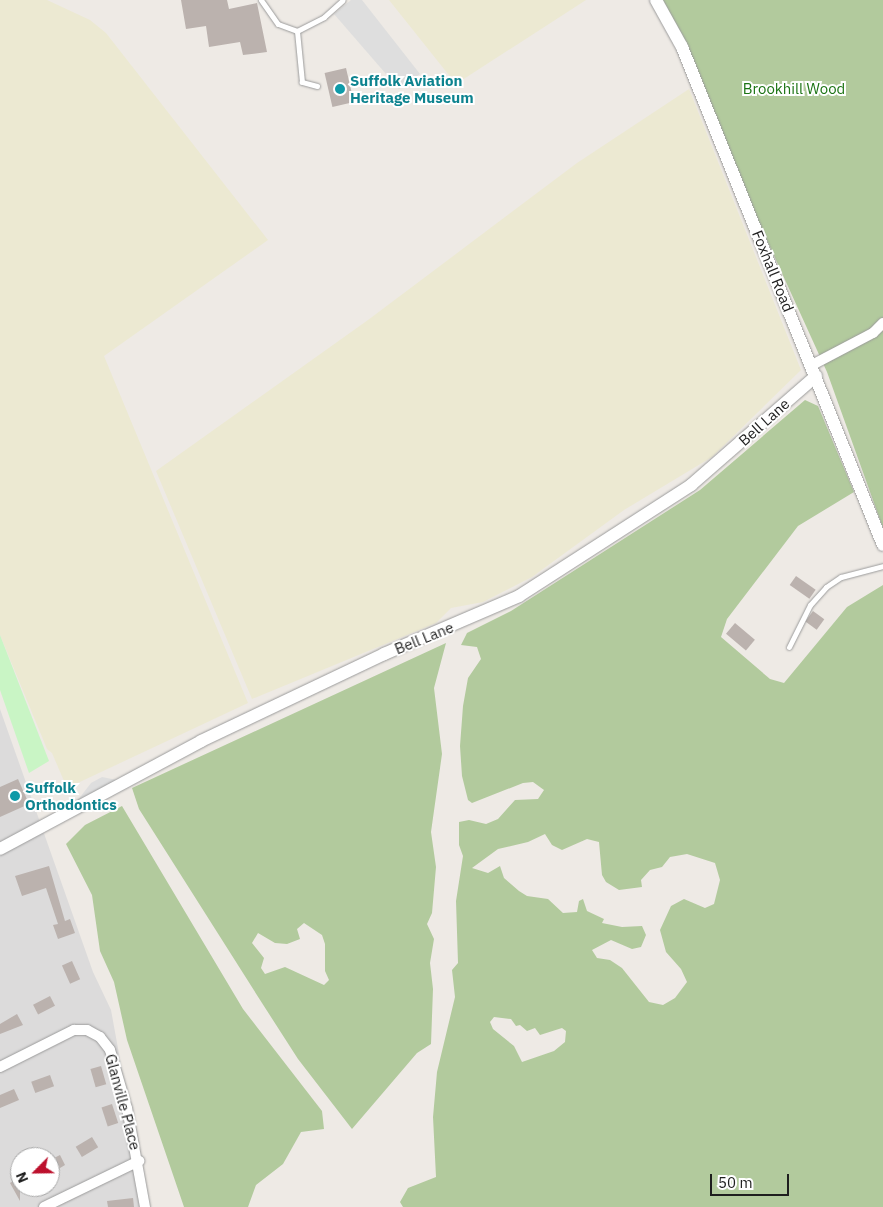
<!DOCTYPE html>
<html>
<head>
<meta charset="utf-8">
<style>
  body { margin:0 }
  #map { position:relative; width:883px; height:1207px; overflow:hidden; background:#eeeae5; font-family:"IBM Plex Sans",sans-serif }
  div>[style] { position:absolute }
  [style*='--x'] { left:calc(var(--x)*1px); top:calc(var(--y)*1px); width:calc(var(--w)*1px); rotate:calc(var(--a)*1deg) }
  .residential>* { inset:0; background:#dcdbdb }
  .farmland>* { inset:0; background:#ece9d2 }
  .forest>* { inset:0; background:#b2ca9d }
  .park>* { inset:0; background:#c9f5c5 }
  .parking>* { inset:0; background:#dedede }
  .building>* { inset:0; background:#bbb2ae; transform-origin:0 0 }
  .roads { filter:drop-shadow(0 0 1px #9b9b9b) drop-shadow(0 0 1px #9b9b9b) }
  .service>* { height:5px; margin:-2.5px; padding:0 2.5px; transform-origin:2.5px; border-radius:2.5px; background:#fff }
  .minor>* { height:10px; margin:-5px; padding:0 5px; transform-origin:5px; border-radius:5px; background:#fff }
  .tertiary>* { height:12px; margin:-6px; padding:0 6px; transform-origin:6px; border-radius:6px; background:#fff }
  .dots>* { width:14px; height:14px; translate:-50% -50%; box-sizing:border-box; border:2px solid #fff; border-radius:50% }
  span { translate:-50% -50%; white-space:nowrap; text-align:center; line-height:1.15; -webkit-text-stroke:4px #fff; paint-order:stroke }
  .culture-label { font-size:15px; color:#0d838f; font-weight:700 }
  .left { translate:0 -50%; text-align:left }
  .park-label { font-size:15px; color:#1c7414 }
  .street-label { font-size:15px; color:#1e1e1e }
  .north { position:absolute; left:10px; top:1147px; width:50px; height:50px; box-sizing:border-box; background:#fff; border:1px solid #a5a5a5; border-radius:50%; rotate:247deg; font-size:14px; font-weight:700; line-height:20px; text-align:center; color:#1e1e1e }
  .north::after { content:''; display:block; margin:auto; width:18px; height:22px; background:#bc102c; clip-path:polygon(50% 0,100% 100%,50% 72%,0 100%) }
  .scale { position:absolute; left:710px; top:1174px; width:79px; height:22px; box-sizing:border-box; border:2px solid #1e1e1e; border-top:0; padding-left:6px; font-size:15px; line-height:18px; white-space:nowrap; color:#1e1e1e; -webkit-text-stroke:4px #fff; paint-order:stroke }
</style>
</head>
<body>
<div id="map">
  <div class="residential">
    <div style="clip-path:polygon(evenodd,0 709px,93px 972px,111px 1010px,147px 1207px,0 1207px,0 709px,20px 1157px,50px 1157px,50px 1187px,20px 1187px,20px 1157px)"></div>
  </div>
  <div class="farmland">
    <div style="clip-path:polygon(0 0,47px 0,90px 20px,106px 33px,268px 240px,104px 356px,248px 703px,67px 788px,52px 753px,47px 749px,0 635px)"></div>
    <div style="clip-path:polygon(389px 0,586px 0,456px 84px)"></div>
    <div style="clip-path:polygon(689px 89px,801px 370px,712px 457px,624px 510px,532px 577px,483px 602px,451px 608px,436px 623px,252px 699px,156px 471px,368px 320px,577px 163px)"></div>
  </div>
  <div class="forest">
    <div style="clip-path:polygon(652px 0,883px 0,883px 528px,827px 372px,683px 56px)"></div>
    <div style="clip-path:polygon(evenodd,805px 400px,818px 406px,854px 492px,798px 526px,727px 619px,721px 637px,770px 679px,784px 683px,847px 607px,883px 585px,883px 1207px,403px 1207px,400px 1202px,408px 1188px,436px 1177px,433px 1117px,437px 1072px,455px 997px,452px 970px,458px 963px,456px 901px,463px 856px,459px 845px,459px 822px,469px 820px,486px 824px,498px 819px,515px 800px,538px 799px,544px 790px,533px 782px,523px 783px,472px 803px,468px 800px,462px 776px,460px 746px,463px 706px,468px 678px,481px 659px,477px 647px,461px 645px,467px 633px,511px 611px,700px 490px,805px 400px,545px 834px,552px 845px,562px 850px,587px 839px,599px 842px,602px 875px,606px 882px,619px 890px,642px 887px,641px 880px,650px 870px,662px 867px,670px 857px,687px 854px,715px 863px,720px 880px,714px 904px,705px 908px,684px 899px,671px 906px,660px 930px,666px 952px,681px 969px,687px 982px,675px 998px,663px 1005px,649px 1002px,622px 968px,610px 960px,597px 958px,592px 950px,611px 940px,632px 949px,641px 947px,646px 935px,642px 926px,622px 927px,602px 923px,604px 919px,587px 911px,583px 899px,579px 901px,577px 912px,563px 913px,548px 899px,527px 896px,519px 891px,504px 878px,500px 866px,488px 873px,472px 868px,498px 849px,528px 842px,545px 834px,805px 400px,494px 1017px,511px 1019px,516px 1026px,520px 1025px,527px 1031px,535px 1028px,540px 1035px,562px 1028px,566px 1031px,565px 1042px,554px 1051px,522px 1062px,514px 1046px,493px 1029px,490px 1022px,494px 1017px)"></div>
    <div style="clip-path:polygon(evenodd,446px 643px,434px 688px,442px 754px,431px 832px,436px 867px,432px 913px,427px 924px,434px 939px,430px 963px,433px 989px,431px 1044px,417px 1053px,352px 1129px,298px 1059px,262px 1003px,139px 809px,132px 788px,446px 643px,304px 923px,322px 935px,325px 944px,325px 971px,329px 980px,324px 985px,285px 967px,265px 974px,261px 968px,264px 958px,252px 943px,258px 933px,275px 943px,287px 944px,300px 939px,297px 929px,304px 923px)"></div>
    <div style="clip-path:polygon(122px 806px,243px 1009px,322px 1111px,324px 1129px,301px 1132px,283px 1164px,256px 1185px,248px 1207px,184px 1207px,127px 1040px,114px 982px,100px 951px,92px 895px,66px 844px,85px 825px)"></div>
  </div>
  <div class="park">
    <div style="clip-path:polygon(0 635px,49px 761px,29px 773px,0 690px)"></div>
  </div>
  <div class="parking">
    <div style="clip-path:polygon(351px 0,362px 0,420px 74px,399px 89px,334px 14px)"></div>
    <div style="clip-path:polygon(102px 777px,117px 780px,74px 805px,91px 783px)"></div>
  </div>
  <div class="building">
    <div style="clip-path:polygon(181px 0,227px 0,229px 9px,257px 3px,267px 52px,243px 55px,240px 42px,209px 47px,206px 26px,186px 29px)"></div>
    <div style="left:346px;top:68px;width:35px;height:22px;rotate:77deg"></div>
    <div style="left:796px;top:576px;width:24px;height:11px;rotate:35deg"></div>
    <div style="left:813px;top:611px;width:14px;height:13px;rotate:36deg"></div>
    <div style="left:735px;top:623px;width:26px;height:14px;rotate:40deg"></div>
    <div style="clip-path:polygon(18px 779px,29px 804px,0 817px,0 787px)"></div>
    <div style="clip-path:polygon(49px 866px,65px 921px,70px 919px,75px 933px,58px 939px,53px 925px,58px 924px,46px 888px,22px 896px,15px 876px)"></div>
    <div style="left:72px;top:961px;width:20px;height:11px;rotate:66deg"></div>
    <div style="left:50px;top:996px;width:11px;height:19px;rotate:63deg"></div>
    <div style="clip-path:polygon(17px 1014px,23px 1025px,0 1034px,0 1024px)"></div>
    <div style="left:101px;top:1066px;width:19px;height:11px;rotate:74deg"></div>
    <div style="left:50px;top:1075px;width:12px;height:20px;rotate:70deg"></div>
    <div style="clip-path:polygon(14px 1089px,19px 1100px,0 1108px,0 1095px)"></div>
    <div style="left:112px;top:1104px;width:20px;height:11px;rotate:72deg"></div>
    <div style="left:92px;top:1137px;width:12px;height:19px;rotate:59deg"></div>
    <div style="clip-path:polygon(60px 1155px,65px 1165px,50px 1174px,50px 1160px)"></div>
    <div style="clip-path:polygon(20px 1177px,20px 1201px,10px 1183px)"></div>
    <div style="clip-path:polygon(133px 1198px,134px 1207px,108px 1207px,107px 1201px)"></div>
  </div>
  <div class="roads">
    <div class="service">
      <div style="--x:261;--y:0;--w:29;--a:55"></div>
      <div style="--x:278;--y:24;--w:20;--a:20"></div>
      <div style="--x:317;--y:86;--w:16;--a:-165"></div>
      <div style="--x:302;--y:82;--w:51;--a:-95.6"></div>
      <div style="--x:297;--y:31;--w:30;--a:-27"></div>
      <div style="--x:324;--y:17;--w:25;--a:-42"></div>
      <div style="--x:789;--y:647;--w:47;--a:-63.4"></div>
      <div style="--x:810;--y:605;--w:24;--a:-48"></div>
      <div style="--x:826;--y:587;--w:18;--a:-34"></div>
      <div style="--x:841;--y:577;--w:43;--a:-14.7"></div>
    </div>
    <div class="minor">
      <div style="--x:812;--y:365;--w:69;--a:-27.7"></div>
      <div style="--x:873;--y:333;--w:14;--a:-45"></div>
      <div style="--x:0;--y:1067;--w:83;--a:-26.6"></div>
      <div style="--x:74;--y:1030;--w:13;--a:0"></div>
      <div style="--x:87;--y:1030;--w:15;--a:28"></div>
      <div style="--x:100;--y:1037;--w:16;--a:52"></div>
      <div style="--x:110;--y:1050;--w:60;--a:73.7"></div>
      <div style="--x:127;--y:1108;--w:101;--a:79.7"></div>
      <div style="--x:44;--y:1207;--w:106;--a:-25.8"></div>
    </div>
    <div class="tertiary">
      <div style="--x:656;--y:0;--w:54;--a:61"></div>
      <div style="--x:682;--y:47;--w:537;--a:68.02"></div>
      <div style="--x:0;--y:849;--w:228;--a:-28.2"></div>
      <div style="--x:201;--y:741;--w:203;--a:-25.4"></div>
      <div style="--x:384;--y:654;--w:147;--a:-23.2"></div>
      <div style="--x:519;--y:596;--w:205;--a:-32.8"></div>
      <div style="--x:691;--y:485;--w:166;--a:-41.1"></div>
    </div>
  </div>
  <div class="dots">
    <div style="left:340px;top:89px;background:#0f9aa8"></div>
    <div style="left:15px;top:796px;background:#0f9aa8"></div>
  </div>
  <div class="culture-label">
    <span class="left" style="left:350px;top:89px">Suffolk Aviation<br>Heritage Museum</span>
    <span class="left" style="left:25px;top:796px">Suffolk<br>Orthodontics</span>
  </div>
  <div class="park-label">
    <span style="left:794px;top:89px">Brookhill Wood</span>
  </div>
  <div class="street-label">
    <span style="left:773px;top:271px;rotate:68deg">Foxhall Road</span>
    <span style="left:764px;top:422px;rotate:-42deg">Bell Lane</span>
    <span style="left:424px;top:638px;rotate:-22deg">Bell Lane</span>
    <span style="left:123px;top:1102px;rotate:75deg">Glanville Place</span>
  </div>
  <div class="north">N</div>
  <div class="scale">50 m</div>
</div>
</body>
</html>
